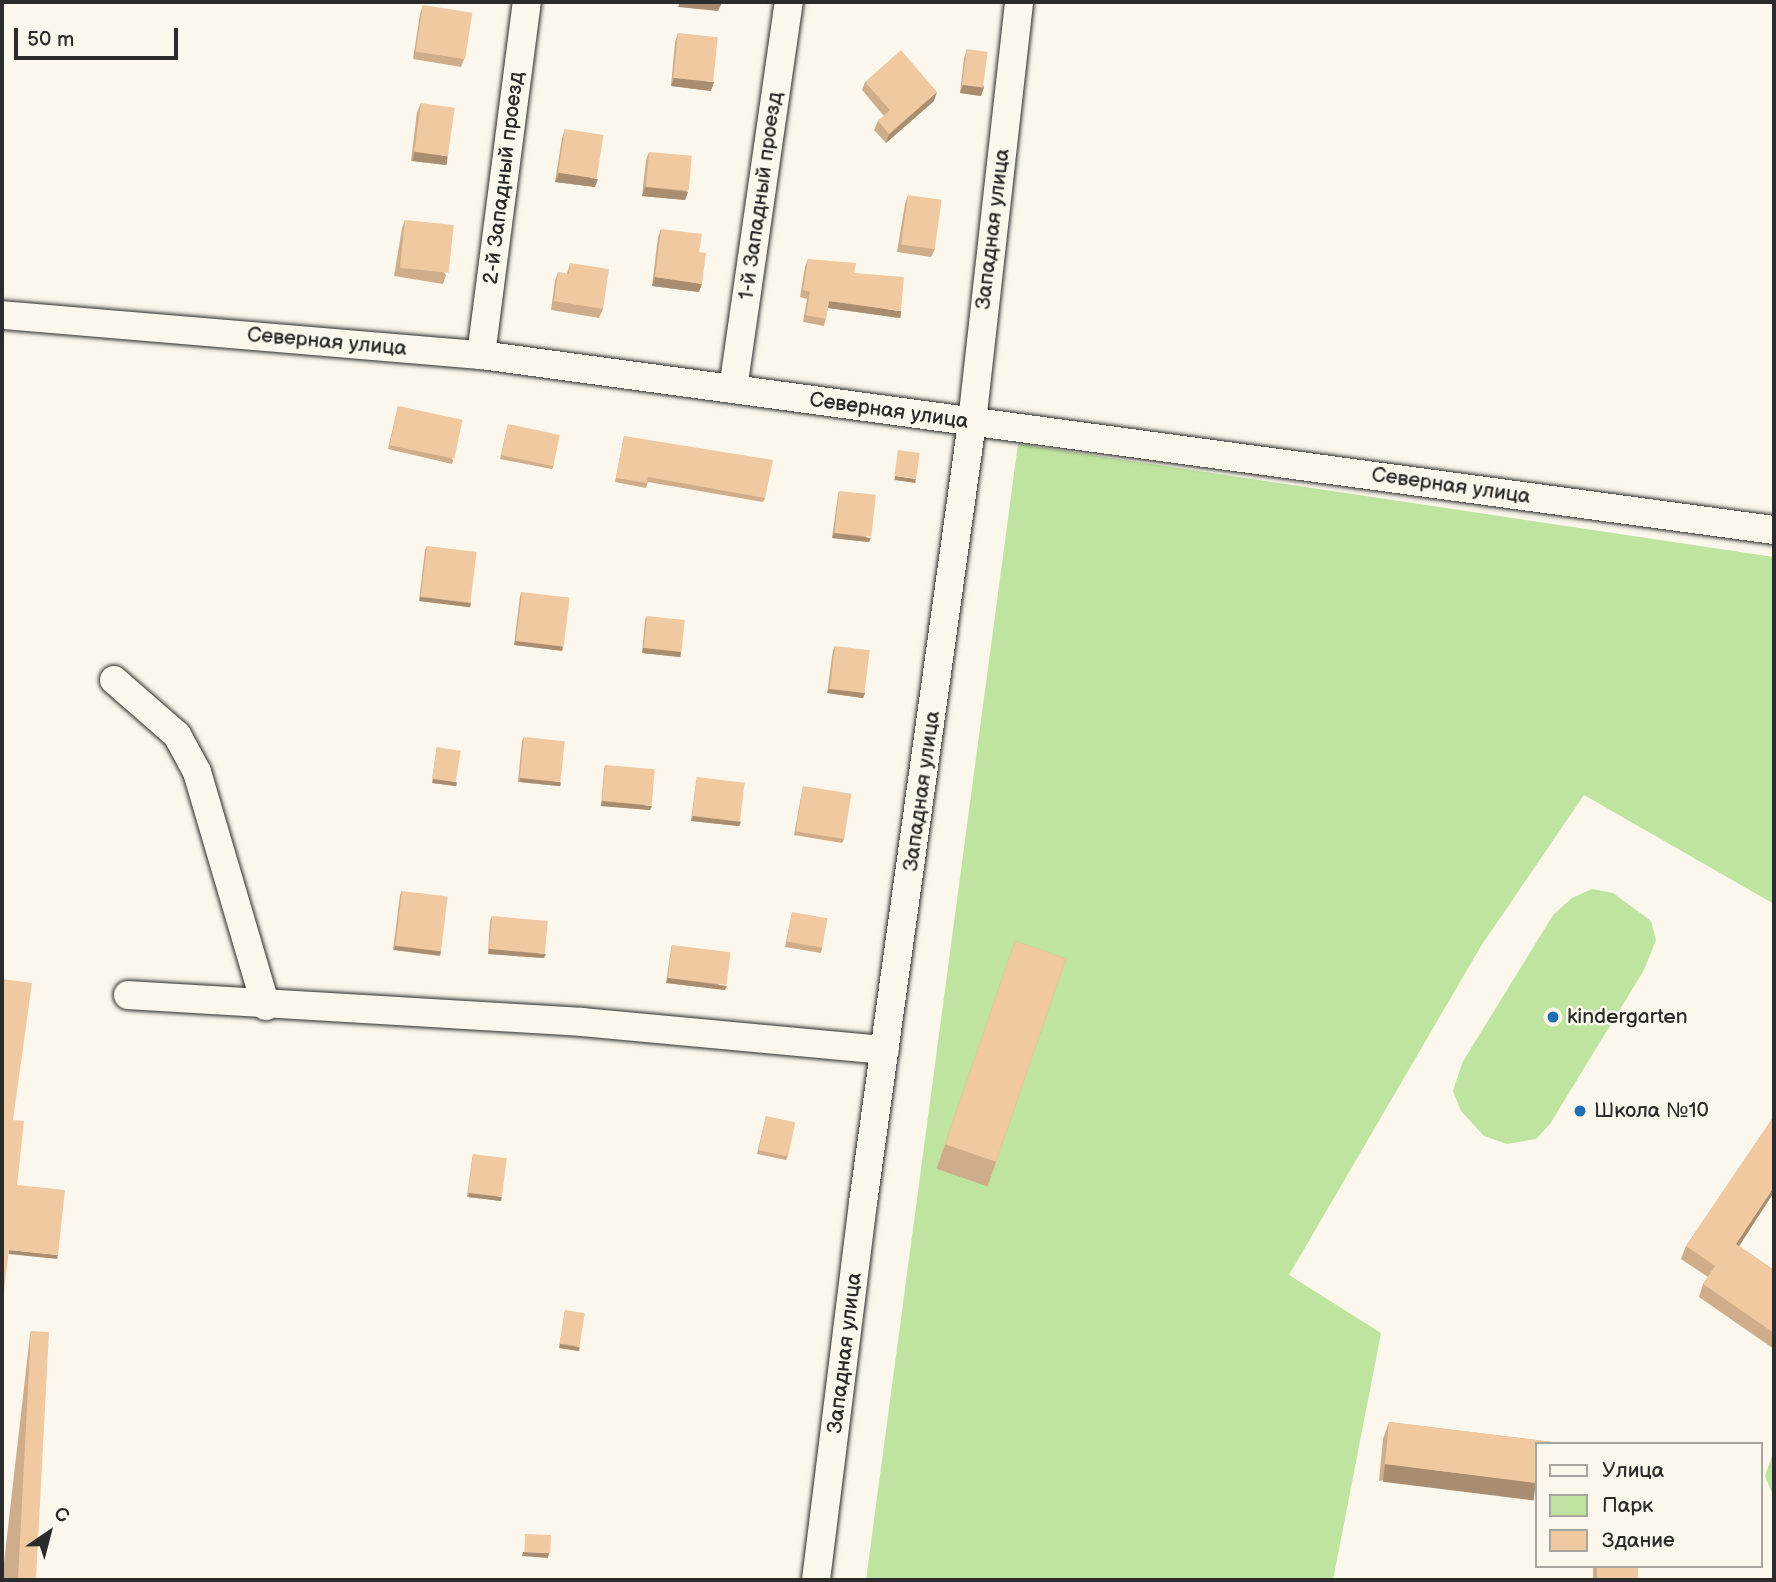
<!DOCTYPE html>
<html>
<head>
<meta charset="utf-8">
<style>
  body { margin:0 }
  #map { position:relative; width:1776px; height:1582px; overflow:hidden; background:#fbf7ec; font-family:"Balsamiq Sans",sans-serif }
  div>[style] { position:absolute }
  [style*='--x'] { left:calc(var(--x)*1px); top:calc(var(--y)*1px); width:calc(var(--w)*1px); rotate:calc(var(--a)*1deg) }
  .green>* { inset:0; background:#bfe49f }
  .roads { filter:drop-shadow(0 0 2px #2b2b2b) drop-shadow(0 0 2px #2b2b2b) }
  .minor>* { height:28px; margin:-14px; padding:0 14px; transform-origin:14px; border-radius:14px; background:#fbf7ec }
  .wall>* { inset:0; background:#cfad8a; transform-origin:0 0 }
  .shaded-wall>* { inset:0; background:#a98d71; transform-origin:0 0 }
  .building>* { inset:0; background:#f1c9a1; transform-origin:0 0 }
  .dots>* { width:19px; height:19px; translate:-50% -50%; box-sizing:border-box; border:4px solid #fbf7ec; border-radius:50% }
  span { translate:-50% -50%; white-space:nowrap; text-align:center; line-height:1.15; -webkit-text-stroke:5px #fbf7ec; paint-order:stroke }
  .street-label { font-size:21px; color:#2b2b2b }
  .poi-label { font-size:21px; color:#2b2b2b }
  .left { translate:0 -50%; text-align:left }
  .frame { position:absolute; inset:0; border:4px solid #2b2b2b; pointer-events:none }
  .legend { position:absolute; left:1535px; top:1442px; width:228px; height:126px; box-sizing:border-box; background:#fbf7ec; border:2px solid #a8a59f; margin:0; padding:9px 12px; list-style:none; font-size:21px; color:#2b2b2b }
  .legend li { display:flex; align-items:center; gap:14px; height:35px }
  .legend b { width:35px; border:2px solid #a8a59f }
  .north { position:absolute; left:14px; top:1498px; width:70px; height:70px; -webkit-text-stroke:5px #fbf7ec; paint-order:stroke; rotate:35deg; font-size:19px; font-weight:700; line-height:28px; text-align:center; color:#2b2b2b }
  .north::after { content:''; display:block; margin:auto; width:24px; height:32px; background:#2b2b2b; clip-path:polygon(50% 0,100% 100%,50% 72%,0 100%) }
  .scale { position:absolute; left:14px; top:28px; width:164px; height:32px; box-sizing:border-box; border:4px solid #2b2b2b; border-top:0; padding-left:9px; font-size:21px; line-height:24px; white-space:nowrap; color:#2b2b2b; -webkit-text-stroke:5px #fbf7ec; paint-order:stroke }
</style>
</head>
<body>
<div id="map">
  <div class="green">
    <div style="clip-path:polygon(1018px 444px,1774px 557px,1774px 904px,1584px 795px,1481px 946px,1289px 1275px,1381px 1333px,1333px 1580px,866px 1580px)"></div>
    <div style="clip-path:polygon(1592px 889px,1613px 893px,1651px 921px,1656px 940px,1644px 970px,1550px 1124px,1536px 1139px,1507px 1144px,1484px 1136px,1461px 1111px,1453px 1091px,1462px 1063px,1553px 915px,1572px 898px)"></div>
    <div style="clip-path:polygon(1774px 1450px,1774px 1498px,1765px 1476px)"></div>
  </div>
  <div class="roads">
    <div class="minor">
      <div style="--x:2;--y:315;--w:481;--a:4.8"></div>
      <div style="--x:481;--y:355;--w:1305;--a:7.71"></div>
      <div style="--x:481;--y:355;--w:356;--a:-82.6"></div>
      <div style="--x:733;--y:389;--w:391;--a:-81.8"></div>
      <div style="--x:114;--y:680;--w:84;--a:41.1"></div>
      <div style="--x:177;--y:735;--w:42;--a:61.6"></div>
      <div style="--x:197;--y:772;--w:244;--a:73.6"></div>
      <div style="--x:128;--y:995;--w:455;--a:3.4"></div>
      <div style="--x:582;--y:1022;--w:304;--a:5.3"></div>
      <div style="--x:816;--y:1580;--w:380;--a:-82.9"></div>
      <div style="--x:863;--y:1203;--w:789;--a:-82.05"></div>
      <div style="--x:972;--y:422;--w:423;--a:-83.6"></div>
    </div>
  </div>
  <div class="wall">
    <div style="clip-path:polygon(423px 5px,464px 59px,461px 67px,413px 59px,420px 14px)"></div>
    <div style="clip-path:polygon(678px 33px,711px 91px,671px 86px,675px 42px)"></div>
    <div style="clip-path:polygon(967px 49px,984px 87px,981px 96px,960px 93px,964px 58px)"></div>
    <div style="clip-path:polygon(865px 82px,934px 101px,886px 143px,874px 130px,878px 121px,884px 116px,862px 90px)"></div>
    <div style="clip-path:polygon(421px 103px,445px 165px,411px 161px,417px 112px)"></div>
    <div style="clip-path:polygon(565px 129px,595px 187px,555px 182px,562px 138px)"></div>
    <div style="clip-path:polygon(649px 152px,688px 192px,685px 200px,642px 196px,646px 160px)"></div>
    <div style="clip-path:polygon(908px 195px,935px 249px,931px 257px,897px 252px,905px 204px)"></div>
    <div style="clip-path:polygon(405px 220px,446px 275px,443px 284px,394px 276px,402px 228px)"></div>
    <div style="clip-path:polygon(661px 229px,699px 252px,699px 292px,652px 286px,658px 237px)"></div>
    <div style="clip-path:polygon(808px 259px,899px 318px,828px 308px,824px 326px,803px 322px,807px 299px,800px 297px,805px 267px)"></div>
    <div style="clip-path:polygon(570px 263px,603px 309px,599px 318px,551px 310px,555px 281px,558px 272px,567px 274px)"></div>
    <div style="clip-path:polygon(398px 406px,453px 460px,452px 464px,388px 449px)"></div>
    <div style="clip-path:polygon(508px 424px,554px 465px,552px 469px,500px 459px)"></div>
    <div style="clip-path:polygon(624px 436px,765px 498px,763px 502px,648px 482px,646px 488px,615px 482px)"></div>
    <div style="clip-path:polygon(839px 491px,869px 542px,832px 538px,838px 495px)"></div>
    <div style="clip-path:polygon(427px 546px,471px 603px,470px 607px,419px 601px,425px 550px)"></div>
    <div style="clip-path:polygon(522px 592px,563px 647px,562px 651px,514px 645px,520px 596px)"></div>
    <div style="clip-path:polygon(647px 616px,681px 652px,680px 657px,642px 653px,645px 620px)"></div>
    <div style="clip-path:polygon(835px 646px,865px 693px,863px 698px,827px 693px,833px 650px)"></div>
    <div style="clip-path:polygon(524px 737px,559px 786px,518px 782px,522px 741px)"></div>
    <div style="clip-path:polygon(437px 747px,455px 786px,432px 783px,436px 752px)"></div>
    <div style="clip-path:polygon(605px 765px,650px 810px,601px 806px,604px 770px)"></div>
    <div style="clip-path:polygon(697px 777px,741px 822px,739px 826px,691px 821px,696px 782px)"></div>
    <div style="clip-path:polygon(803px 786px,844px 839px,842px 843px,794px 835px)"></div>
    <div style="clip-path:polygon(402px 891px,441px 952px,439px 956px,393px 950px,400px 895px)"></div>
    <div style="clip-path:polygon(792px 912px,822px 948px,821px 953px,785px 947px)"></div>
    <div style="clip-path:polygon(492px 916px,544px 958px,488px 954px,490px 921px)"></div>
    <div style="left:1015px;top:941px;width:54px;height:241px;rotate:19deg"></div>
    <div style="clip-path:polygon(672px 945px,725px 990px,666px 983px,671px 949px)"></div>
    <div style="clip-path:polygon(766px 1116px,788px 1156px,786px 1160px,757px 1154px)"></div>
    <div style="clip-path:polygon(1774px 1116px,1774px 1192px,1739px 1246px,1774px 1270px,1774px 1349px,1699px 1297px,1703px 1284px,1708px 1277px,1681px 1259px,1686px 1246px)"></div>
    <div style="clip-path:polygon(473px 1154px,501px 1201px,467px 1197px,472px 1159px)"></div>
    <div style="clip-path:polygon(565px 1310px,579px 1351px,559px 1348px)"></div>
    <div style="clip-path:polygon(31px 1331px,22px 1580px,2px 1580px,30px 1335px)"></div>
    <div style="clip-path:polygon(1389px 1422px,1569px 1444px,1379px 1481px,1383px 1439px)"></div>
    <div style="left:1593px;top:1566px;width:45px;height:14px"></div>
  </div>
  <div class="shaded-wall">
    <div style="clip-path:polygon(680px 2px,715px 2px,722px 3px,718px 11px,678px 7px)"></div>
    <div style="clip-path:polygon(674px 78px,714px 82px,711px 91px,671px 86px)"></div>
    <div style="clip-path:polygon(963px 85px,984px 87px,981px 96px,960px 93px)"></div>
    <div style="clip-path:polygon(937px 92px,934px 101px,886px 143px,889px 134px)"></div>
    <div style="left:414px;top:152px;width:34px;height:9px;rotate:7deg"></div>
    <div style="clip-path:polygon(559px 173px,598px 179px,595px 187px,555px 182px)"></div>
    <div style="clip-path:polygon(645px 187px,688px 192px,685px 200px,642px 196px)"></div>
    <div style="clip-path:polygon(655px 277px,702px 284px,699px 292px,652px 286px)"></div>
    <div style="left:829px;top:301px;width:73px;height:7px;rotate:8deg"></div>
    <div style="left:895px;top:476px;width:21px;height:4px;rotate:8deg"></div>
    <div style="clip-path:polygon(834px 533px,871px 538px,869px 542px,832px 538px)"></div>
    <div style="left:420px;top:597px;width:51px;height:4px;rotate:7deg"></div>
    <div style="left:515px;top:641px;width:48px;height:4px;rotate:7deg"></div>
    <div style="left:643px;top:648px;width:38px;height:5px;rotate:6deg"></div>
    <div style="clip-path:polygon(829px 689px,865px 693px,863px 698px,827px 693px)"></div>
    <div style="left:520px;top:778px;width:41px;height:4px;rotate:6deg"></div>
    <div style="left:433px;top:779px;width:24px;height:4px;rotate:7deg"></div>
    <div style="clip-path:polygon(602px 801px,652px 806px,650px 810px,601px 806px)"></div>
    <div style="clip-path:polygon(693px 816px,741px 822px,739px 826px,691px 821px)"></div>
    <div style="left:395px;top:946px;width:46px;height:4px;rotate:7deg"></div>
    <div style="clip-path:polygon(489px 949px,546px 954px,544px 958px,488px 954px)"></div>
    <div style="clip-path:polygon(668px 978px,727px 986px,725px 990px,666px 983px)"></div>
    <div style="clip-path:polygon(1774px 1187px,1774px 1192px,1732px 1257px,1736px 1244px)"></div>
    <div style="left:469px;top:1193px;width:33px;height:4px;rotate:7deg"></div>
    <div style="left:9px;top:1250px;width:49px;height:4px;rotate:6deg"></div>
    <div style="left:560px;top:1344px;width:20px;height:4px;rotate:9deg"></div>
    <div style="left:1385px;top:1464px;width:152px;height:18px;rotate:7deg"></div>
    <div style="clip-path:polygon(523px 1552px,549px 1553px,548px 1558px,522px 1556px)"></div>
  </div>
  <div class="building">
    <div style="left:423px;top:5px;width:50px;height:47px;rotate:9deg"></div>
    <div style="left:678px;top:33px;width:40px;height:45px;rotate:6deg"></div>
    <div style="left:967px;top:49px;width:21px;height:36px;rotate:8deg"></div>
    <div style="clip-path:polygon(901px 50px,937px 92px,889px 134px,878px 121px,890px 110px,865px 82px)"></div>
    <div style="left:421px;top:103px;width:34px;height:49px;rotate:8deg"></div>
    <div style="left:565px;top:129px;width:39px;height:44px;rotate:9deg"></div>
    <div style="left:649px;top:152px;width:43px;height:35px;rotate:5deg"></div>
    <div style="left:908px;top:195px;width:34px;height:50px;rotate:8deg"></div>
    <div style="left:405px;top:220px;width:49px;height:48px;rotate:6deg"></div>
    <div style="clip-path:polygon(661px 229px,702px 234px,699px 252px,706px 253px,702px 284px,655px 277px)"></div>
    <div style="clip-path:polygon(808px 259px,856px 263px,854px 273px,904px 277px,901px 311px,829px 301px,826px 319px,806px 315px,810px 292px,803px 290px)"></div>
    <div style="clip-path:polygon(570px 263px,609px 269px,603px 309px,554px 301px,558px 272px,569px 274px)"></div>
    <div style="left:398px;top:406px;width:66px;height:40px;rotate:12deg"></div>
    <div style="left:508px;top:424px;width:53px;height:32px;rotate:12deg"></div>
    <div style="clip-path:polygon(624px 436px,773px 460px,765px 498px,648px 477px,647px 483px,616px 478px)"></div>
    <div style="left:898px;top:450px;width:22px;height:26px;rotate:8deg"></div>
    <div style="left:839px;top:491px;width:37px;height:42px;rotate:6deg"></div>
    <div style="left:427px;top:546px;width:50px;height:51px;rotate:7deg"></div>
    <div style="left:522px;top:592px;width:48px;height:49px;rotate:7deg"></div>
    <div style="left:647px;top:616px;width:38px;height:32px;rotate:6deg"></div>
    <div style="left:835px;top:646px;width:35px;height:43px;rotate:7deg"></div>
    <div style="left:524px;top:737px;width:41px;height:41px;rotate:6deg"></div>
    <div style="left:437px;top:747px;width:24px;height:32px;rotate:9deg"></div>
    <div style="left:605px;top:765px;width:50px;height:36px;rotate:5deg"></div>
    <div style="left:697px;top:777px;width:48px;height:39px;rotate:7deg"></div>
    <div style="left:803px;top:786px;width:49px;height:46px;rotate:9deg"></div>
    <div style="left:402px;top:891px;width:46px;height:55px;rotate:7deg"></div>
    <div style="left:792px;top:912px;width:36px;height:30px;rotate:10deg"></div>
    <div style="left:492px;top:916px;width:56px;height:33px;rotate:5deg"></div>
    <div style="left:1015px;top:941px;width:54px;height:215px;rotate:19deg"></div>
    <div style="left:672px;top:945px;width:59px;height:33px;rotate:7deg"></div>
    <div style="clip-path:polygon(2px 979px,32px 983px,13px 1120px,24px 1121px,17px 1185px,65px 1190px,58px 1255px,9px 1250px,2px 1307px)"></div>
    <div style="left:766px;top:1116px;width:30px;height:35px;rotate:12deg"></div>
    <div style="clip-path:polygon(1774px 1116px,1774px 1187px,1736px 1244px,1774px 1270px,1774px 1333px,1703px 1284px,1715px 1266px,1686px 1246px)"></div>
    <div style="left:473px;top:1154px;width:34px;height:39px;rotate:7deg"></div>
    <div style="left:565px;top:1310px;width:20px;height:34px;rotate:9deg"></div>
    <div style="left:31px;top:1331px;width:18px;height:251px;rotate:3deg"></div>
    <div style="clip-path:polygon(1389px 1422px,1569px 1444px,1536px 1444px,1536px 1483px,1385px 1464px)"></div>
    <div style="left:525px;top:1534px;width:26px;height:18px;rotate:2deg"></div>
    <div style="left:1597px;top:1566px;width:41px;height:14px"></div>
  </div>
  <div class="dots">
    <div style="left:1553px;top:1017px;background:#1f6fb2"></div>
    <div style="left:1580px;top:1111px;background:#1f6fb2"></div>
  </div>
  <div class="street-label">
    <span style="left:504px;top:178px;rotate:-83deg">2-й Западный проезд</span>
    <span style="left:761px;top:196px;rotate:-82deg">1-й Западный проезд</span>
    <span style="left:993px;top:229px;rotate:-83deg">Западная улица</span>
    <span style="left:327px;top:342px;rotate:5deg">Северная улица</span>
    <span style="left:889px;top:411px;rotate:8deg">Северная улица</span>
    <span style="left:1451px;top:486px;rotate:8deg">Северная улица</span>
    <span style="left:922px;top:791px;rotate:-82deg">Западная улица</span>
    <span style="left:845px;top:1353px;rotate:-83deg">Западная улица</span>
  </div>
  <div class="poi-label">
    <span class="left" style="left:1567px;top:1017px">kindergarten</span>
    <span class="left" style="left:1594px;top:1111px">Школа №10</span>
  </div>
  <div class="frame"></div>
  <ul class="legend">
  <li><b style="height:9px;background:#fbf7ec"></b>Улица</li>
  <li><b style="height:19px;background:#bfe49f"></b>Парк</li>
  <li><b style="height:19px;background:#f1c9a1"></b>Здание</li>
  </ul>
  <div class="north">С</div>
  <div class="scale">50 m</div>
</div>
</body>
</html>
